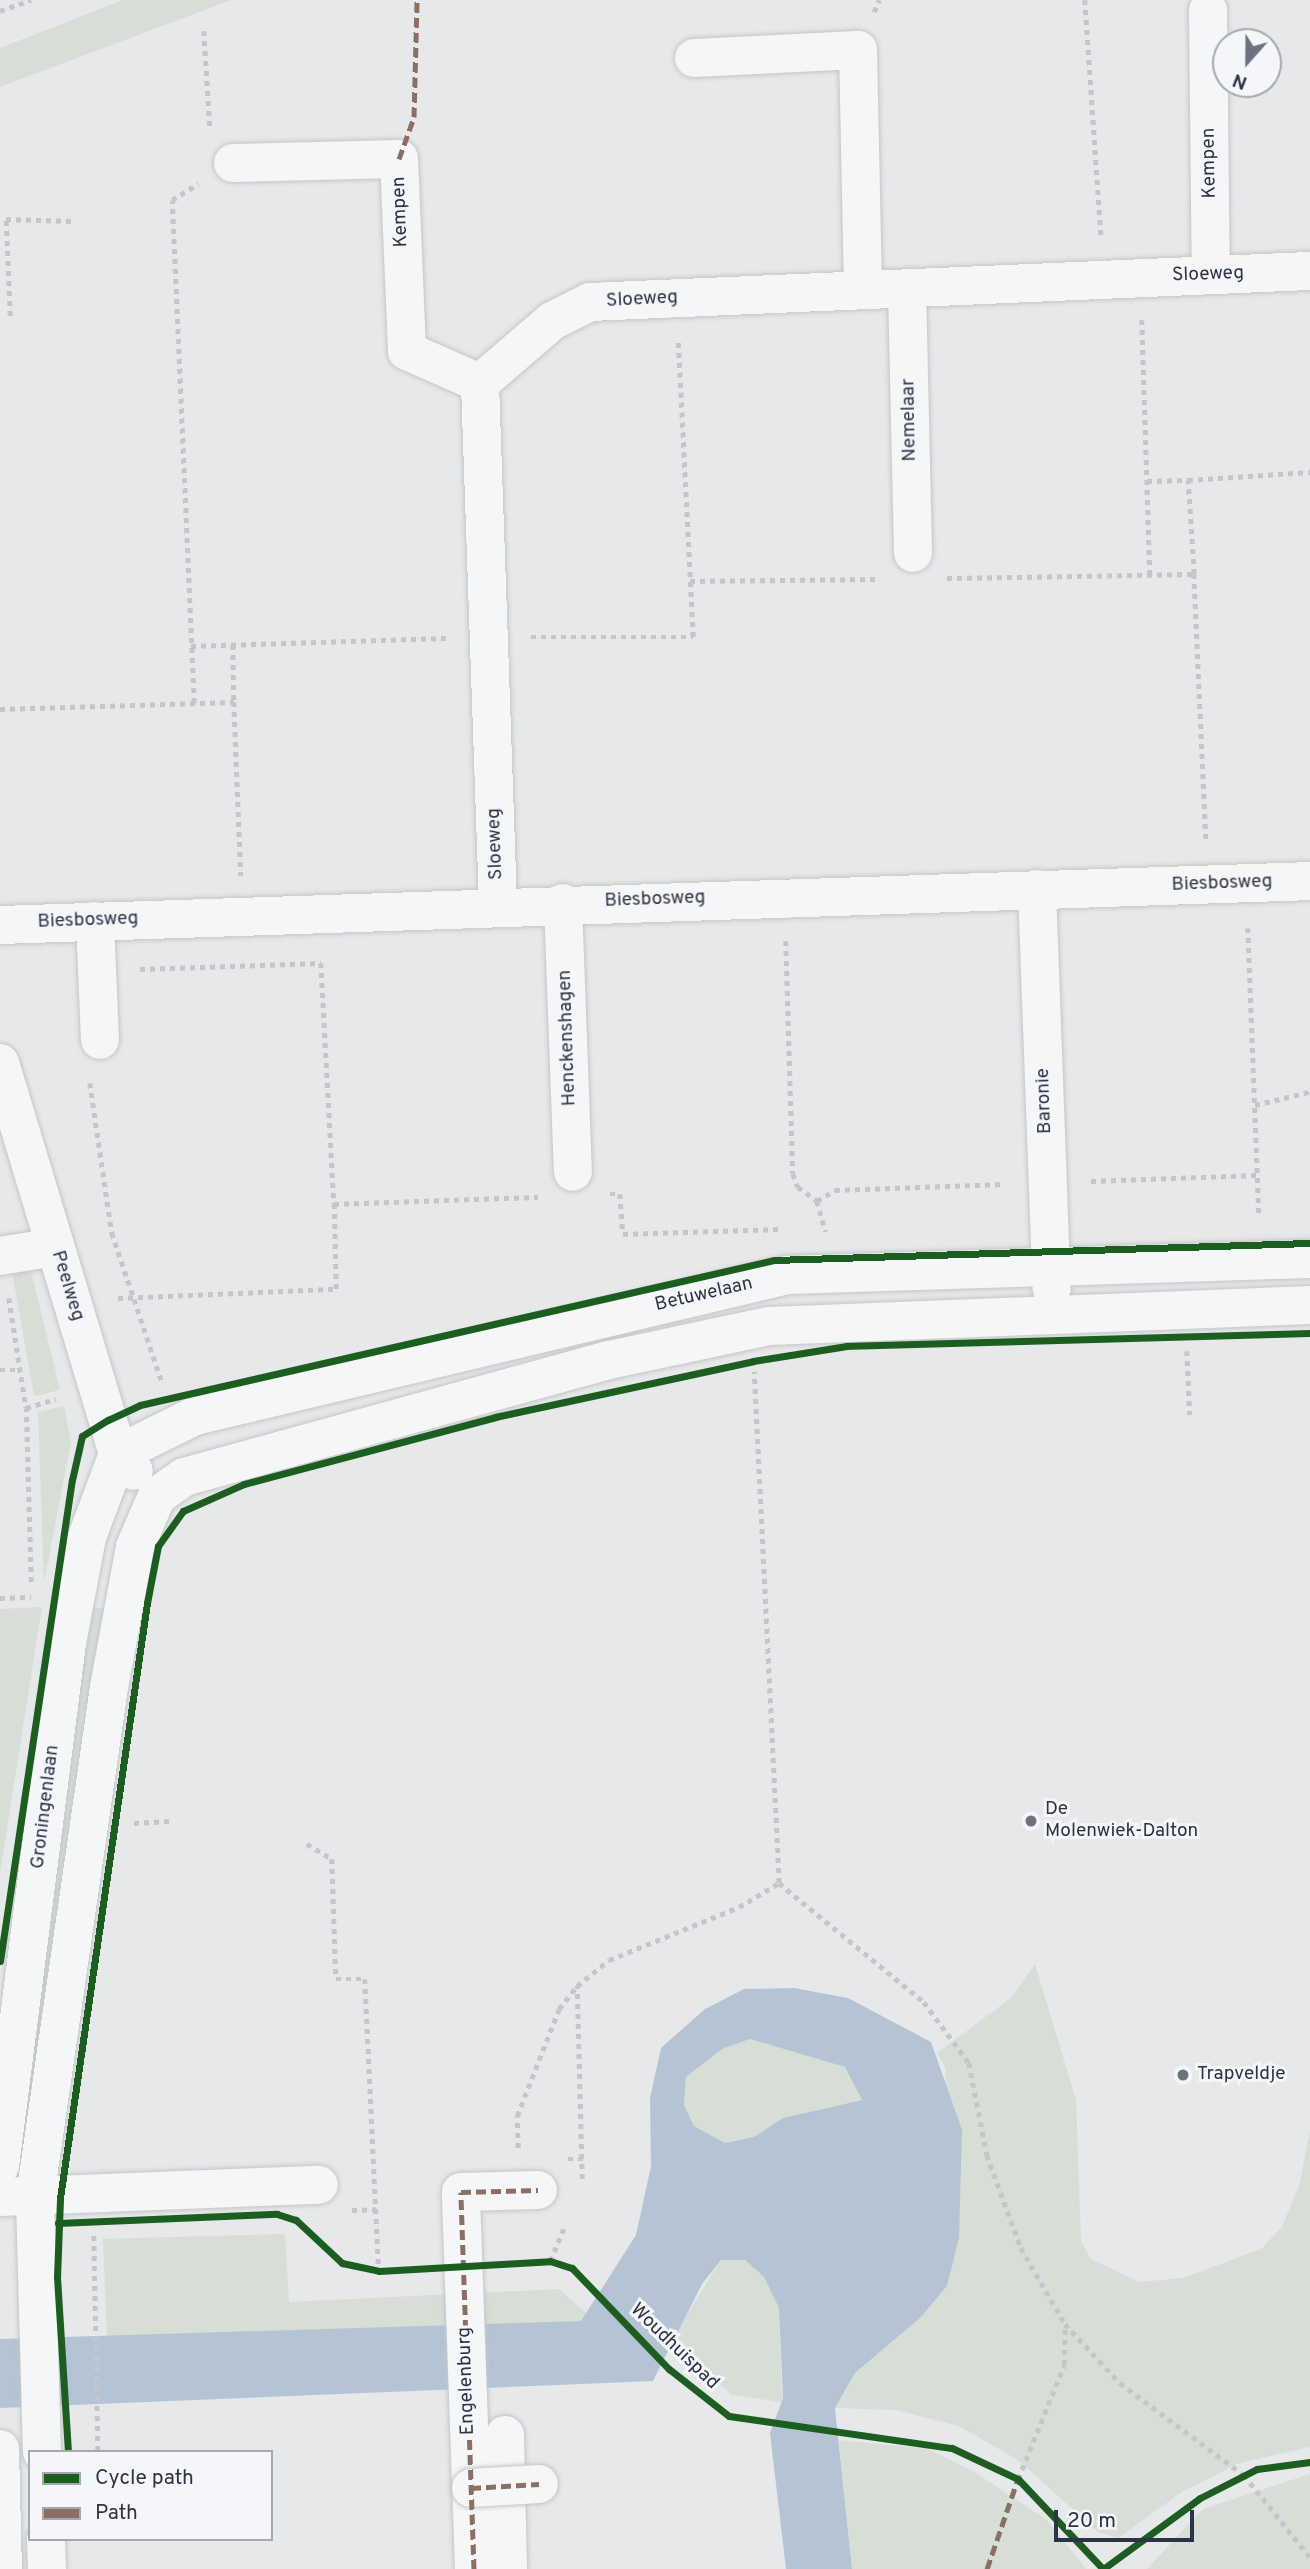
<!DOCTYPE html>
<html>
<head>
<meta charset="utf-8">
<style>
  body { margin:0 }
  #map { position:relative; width:1310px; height:2569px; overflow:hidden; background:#e6e8ea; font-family:Overpass,sans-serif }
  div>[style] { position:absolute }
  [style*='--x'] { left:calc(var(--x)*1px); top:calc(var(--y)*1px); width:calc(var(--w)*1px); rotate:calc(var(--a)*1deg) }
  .green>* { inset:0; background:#d6ded6; transform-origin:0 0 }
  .water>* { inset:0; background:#b4c4d5 }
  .path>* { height:4.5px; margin-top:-2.25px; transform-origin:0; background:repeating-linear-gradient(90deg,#c5c6ca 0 5px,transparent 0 10px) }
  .roads { filter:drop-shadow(0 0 2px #c4c6c8) drop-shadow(0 0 2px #c4c6c8) }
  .minor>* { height:38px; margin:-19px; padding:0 19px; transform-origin:19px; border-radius:19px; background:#f5f6f7 }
  .bridges { filter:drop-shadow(0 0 2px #c4c6c8) drop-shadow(0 0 2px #c4c6c8) }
  .minor-bridge>* { height:38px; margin:-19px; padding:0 19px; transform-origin:19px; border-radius:19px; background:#f5f6f7 }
  .quiet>* { height:5px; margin-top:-2.5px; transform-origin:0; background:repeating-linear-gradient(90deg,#8d6e63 0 10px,transparent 0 15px) }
  .cycleway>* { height:7px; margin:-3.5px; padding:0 3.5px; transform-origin:3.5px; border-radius:3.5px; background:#1b5e20 }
  .dots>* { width:19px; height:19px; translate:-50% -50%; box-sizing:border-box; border:4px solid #f4f6f9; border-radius:50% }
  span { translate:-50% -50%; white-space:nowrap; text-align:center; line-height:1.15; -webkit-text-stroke:6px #f4f6f9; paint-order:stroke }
  .street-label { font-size:19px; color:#2b3445 }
  .poi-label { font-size:19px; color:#2b3445 }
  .left { translate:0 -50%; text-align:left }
  .legend { position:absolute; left:28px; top:2450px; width:245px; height:91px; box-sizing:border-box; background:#f4f6f9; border:2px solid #a4a8b1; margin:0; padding:9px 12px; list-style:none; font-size:21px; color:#2b3445 }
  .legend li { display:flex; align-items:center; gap:14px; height:35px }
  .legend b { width:35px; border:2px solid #a4a8b1 }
  .north { position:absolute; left:1212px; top:28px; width:70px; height:70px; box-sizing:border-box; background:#f4f6f9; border:2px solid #a4a8b1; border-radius:50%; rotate:201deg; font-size:19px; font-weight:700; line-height:28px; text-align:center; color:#2b3445 }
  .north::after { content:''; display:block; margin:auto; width:24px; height:32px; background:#6c737f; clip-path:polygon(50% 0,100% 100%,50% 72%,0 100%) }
  .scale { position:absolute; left:1054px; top:2510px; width:140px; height:32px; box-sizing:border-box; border:4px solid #2b3445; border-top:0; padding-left:9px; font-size:21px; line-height:24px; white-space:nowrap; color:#2b3445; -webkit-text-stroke:5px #f4f6f9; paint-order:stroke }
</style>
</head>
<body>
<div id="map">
  <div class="green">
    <div style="clip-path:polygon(123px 0,231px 0,0 87px,0 48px)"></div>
    <div style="clip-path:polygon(29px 1263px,60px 1390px,34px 1396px,11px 1266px)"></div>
    <div style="clip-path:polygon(64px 1406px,71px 1442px,44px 1582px,38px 1412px)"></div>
    <div style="left:87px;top:1606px;width:22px;height:500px;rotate:8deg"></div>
    <div style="clip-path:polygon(42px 1607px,0 1873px,0 1609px)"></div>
    <div style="clip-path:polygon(1035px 1964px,1076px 2100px,1081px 2241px,1091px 2259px,1139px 2282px,1183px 2278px,1261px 2249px,1282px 2227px,1300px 2183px,1310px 2129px,1310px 2447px,1239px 2463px,1182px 2492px,1118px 2538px,1098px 2532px,1018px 2460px,959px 2426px,896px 2410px,835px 2408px,855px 2373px,920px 2318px,946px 2069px,937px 2053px,1011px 1998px)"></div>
    <div style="clip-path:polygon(750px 2039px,846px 2067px,862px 2100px,784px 2118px,755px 2137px,725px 2143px,694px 2126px,684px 2105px,686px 2077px,722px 2049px)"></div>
    <div style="clip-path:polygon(285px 2234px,289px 2302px,559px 2289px,587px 2314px,582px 2321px,107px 2337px,103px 2239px)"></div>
    <div style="clip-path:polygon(721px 2260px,745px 2260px,764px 2277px,779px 2308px,782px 2402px,732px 2395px,670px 2342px)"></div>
    <div style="clip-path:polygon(839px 2440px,927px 2449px,973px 2471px,1047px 2520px,1086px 2569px,852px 2569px)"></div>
    <div style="clip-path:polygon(1310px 2474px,1310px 2569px,1147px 2569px,1203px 2509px)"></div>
  </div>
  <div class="water">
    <div style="clip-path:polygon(evenodd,794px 1988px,848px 1998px,931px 2042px,962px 2130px,959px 2238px,947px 2286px,920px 2318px,855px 2373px,835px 2408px,852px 2569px,786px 2569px,770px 2433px,783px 2398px,779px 2308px,764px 2277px,745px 2260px,721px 2260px,702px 2284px,653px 2381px,0 2408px,0 2339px,581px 2321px,636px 2235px,651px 2166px,650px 2098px,661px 2048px,705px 2009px,744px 1989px,794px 1988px,750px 2039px,845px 2067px,862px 2100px,783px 2118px,754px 2137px,725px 2143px,694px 2126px,684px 2105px,686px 2077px,722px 2049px,750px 2039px)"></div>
  </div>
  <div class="path">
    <div style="--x:1085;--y:0;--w:238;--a:86.1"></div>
    <div style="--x:0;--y:11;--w:33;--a:-20"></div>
    <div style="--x:874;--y:12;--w:13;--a:-67"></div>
    <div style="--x:204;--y:31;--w:95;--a:86.4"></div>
    <div style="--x:10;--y:316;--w:97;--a:-92.4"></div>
    <div style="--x:6;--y:219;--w:67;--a:1.7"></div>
    <div style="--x:1142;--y:320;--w:255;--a:88.2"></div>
    <div style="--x:1147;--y:481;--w:41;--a:-1.4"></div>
    <div style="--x:1194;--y:574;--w:269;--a:87.4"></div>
    <div style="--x:947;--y:578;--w:247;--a:-0.9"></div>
    <div style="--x:1194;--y:574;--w:94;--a:-93.7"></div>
    <div style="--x:1188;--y:480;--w:122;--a:-3.8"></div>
    <div style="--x:690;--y:581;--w:188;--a:-0.6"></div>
    <div style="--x:531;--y:637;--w:162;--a:0"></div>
    <div style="--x:693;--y:637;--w:296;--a:-92.9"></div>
    <div style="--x:233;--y:645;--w:57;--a:89"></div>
    <div style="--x:191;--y:646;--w:255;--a:-1.8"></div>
    <div style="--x:194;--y:703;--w:503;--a:-92.5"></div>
    <div style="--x:172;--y:200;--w:31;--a:-32"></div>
    <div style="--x:0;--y:709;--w:234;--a:-1.7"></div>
    <div style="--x:234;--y:702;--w:174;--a:87.7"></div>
    <div style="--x:1248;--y:928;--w:288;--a:87.8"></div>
    <div style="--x:786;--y:941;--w:233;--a:88.3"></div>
    <div style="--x:793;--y:1174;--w:14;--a:69"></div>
    <div style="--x:798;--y:1187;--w:24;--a:36"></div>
    <div style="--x:817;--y:1201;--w:32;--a:74"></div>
    <div style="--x:140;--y:969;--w:181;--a:-1.9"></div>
    <div style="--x:321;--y:963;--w:241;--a:86.9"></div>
    <div style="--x:90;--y:1083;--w:152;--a:81.7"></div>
    <div style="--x:112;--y:1233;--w:160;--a:71.5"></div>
    <div style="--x:1255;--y:1105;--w:56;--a:-13.5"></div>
    <div style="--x:1091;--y:1181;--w:166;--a:-2.1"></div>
    <div style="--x:610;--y:1194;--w:10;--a:0"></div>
    <div style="--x:620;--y:1194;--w:40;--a:85.7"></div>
    <div style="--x:623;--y:1234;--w:158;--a:-1.8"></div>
    <div style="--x:817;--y:1201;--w:21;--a:-31"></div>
    <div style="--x:835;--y:1190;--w:170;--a:-2"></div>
    <div style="--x:9;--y:1298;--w:111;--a:81.2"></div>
    <div style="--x:118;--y:1298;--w:218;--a:-2.4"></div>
    <div style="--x:336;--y:1289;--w:85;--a:-91.3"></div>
    <div style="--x:334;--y:1204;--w:204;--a:-2"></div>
    <div style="--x:1187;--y:1351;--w:64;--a:87.3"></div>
    <div style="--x:0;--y:1370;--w:19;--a:0"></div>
    <div style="--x:31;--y:1582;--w:174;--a:-91.6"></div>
    <div style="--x:26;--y:1408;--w:31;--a:-17"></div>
    <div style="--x:0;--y:1598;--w:31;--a:-2"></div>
    <div style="--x:134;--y:1823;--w:36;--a:-3"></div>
    <div style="--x:307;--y:1844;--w:29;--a:31"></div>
    <div style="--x:332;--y:1859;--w:120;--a:88.1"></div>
    <div style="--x:336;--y:1979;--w:29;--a:0"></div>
    <div style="--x:365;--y:1979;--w:292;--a:87.3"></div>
    <div style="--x:779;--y:1883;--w:188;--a:39.4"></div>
    <div style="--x:924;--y:2002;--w:76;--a:53.6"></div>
    <div style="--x:969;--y:2063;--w:94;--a:78.9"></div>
    <div style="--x:987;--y:2155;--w:99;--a:69.9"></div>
    <div style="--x:1021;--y:2248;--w:88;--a:59.9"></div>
    <div style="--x:1065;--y:2324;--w:81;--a:47"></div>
    <div style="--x:1120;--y:2383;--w:154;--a:36.6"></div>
    <div style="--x:1244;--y:2475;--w:105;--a:51.2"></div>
    <div style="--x:518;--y:2148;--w:32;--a:-92"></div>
    <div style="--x:517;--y:2116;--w:115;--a:-68.6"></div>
    <div style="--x:559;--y:2009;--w:29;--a:-52"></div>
    <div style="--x:568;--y:2159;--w:16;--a:0"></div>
    <div style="--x:582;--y:2179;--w:193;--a:-91.5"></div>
    <div style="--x:577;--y:1986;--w:41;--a:-39.1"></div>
    <div style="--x:609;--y:1960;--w:140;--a:-22.2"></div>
    <div style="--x:739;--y:1907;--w:47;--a:-31"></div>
    <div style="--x:779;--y:1883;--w:512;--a:-92.8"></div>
    <div style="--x:352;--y:2210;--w:24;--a:-2"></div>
    <div style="--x:94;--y:2236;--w:216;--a:88.9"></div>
    <div style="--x:550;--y:2261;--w:39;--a:-67"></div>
    <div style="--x:1018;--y:2479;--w:123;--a:-68"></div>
    <div style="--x:1064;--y:2365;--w:40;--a:-88.6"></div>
  </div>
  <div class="roads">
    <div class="minor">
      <div style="--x:1208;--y:10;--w:265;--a:89.4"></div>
      <div style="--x:694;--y:58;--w:164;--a:-2.8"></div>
      <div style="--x:858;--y:50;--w:240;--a:88.8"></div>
      <div style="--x:233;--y:163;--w:166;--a:-1.4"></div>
      <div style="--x:399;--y:159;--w:192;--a:87.6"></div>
      <div style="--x:407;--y:351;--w:80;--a:23.7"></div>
      <div style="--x:907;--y:288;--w:265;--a:88.7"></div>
      <div style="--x:1037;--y:889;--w:400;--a:87.9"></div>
      <div style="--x:563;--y:903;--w:269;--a:87.9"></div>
      <div style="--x:498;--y:904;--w:521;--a:-91.98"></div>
      <div style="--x:480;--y:383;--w:95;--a:-40.7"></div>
      <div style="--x:552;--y:321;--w:42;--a:-26.6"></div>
      <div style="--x:590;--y:302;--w:721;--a:-2.47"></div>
      <div style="--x:95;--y:921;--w:119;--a:87.6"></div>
      <div style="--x:0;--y:925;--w:1311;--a:-1.92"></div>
      <div style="--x:0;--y:1063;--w:408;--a:73.2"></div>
      <div style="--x:118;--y:1454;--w:23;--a:47"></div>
      <div style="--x:0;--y:1256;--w:56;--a:-9.3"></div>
      <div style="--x:118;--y:1454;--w:86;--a:-26.3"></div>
      <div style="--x:195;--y:1416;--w:610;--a:-13.38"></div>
      <div style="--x:788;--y:1275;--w:522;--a:-1.76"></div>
      <div style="--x:157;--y:1496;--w:33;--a:-35"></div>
      <div style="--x:184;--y:1477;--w:441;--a:-15.4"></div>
      <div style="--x:609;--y:1360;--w:164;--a:-12"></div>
      <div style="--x:769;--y:1326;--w:541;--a:-2.22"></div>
      <div style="--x:0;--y:2166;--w:527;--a:-82.7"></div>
      <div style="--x:67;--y:1643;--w:108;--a:-79.3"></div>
      <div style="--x:87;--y:1537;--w:89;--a:-69.5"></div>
      <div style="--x:0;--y:2197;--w:319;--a:-2.2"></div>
      <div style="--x:505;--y:2435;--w:134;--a:88.7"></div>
      <div style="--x:0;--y:2449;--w:120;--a:88.6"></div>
      <div style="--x:42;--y:2452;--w:255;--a:-91.6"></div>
      <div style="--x:35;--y:2197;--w:515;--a:-81.74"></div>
      <div style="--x:109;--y:1687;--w:142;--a:-79.5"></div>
      <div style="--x:135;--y:1547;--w:56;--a:-66.7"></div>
      <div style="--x:46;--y:2539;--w:30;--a:88"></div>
      <div style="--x:474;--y:2569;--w:377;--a:-92"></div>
      <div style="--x:461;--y:2192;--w:77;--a:-1.5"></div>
    </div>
  </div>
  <div class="bridges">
    <div class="minor-bridge">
      <div style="--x:471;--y:2488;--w:68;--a:-3.4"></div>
    </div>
  </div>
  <div class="quiet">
    <div style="--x:399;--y:159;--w:45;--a:-70.3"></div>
    <div style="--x:414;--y:117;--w:117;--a:-88.5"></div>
    <div style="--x:471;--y:2488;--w:68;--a:-3.4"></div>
    <div style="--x:474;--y:2569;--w:377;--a:-92"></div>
    <div style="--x:461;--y:2192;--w:77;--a:-1.5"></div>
    <div style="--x:987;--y:2569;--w:95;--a:-71"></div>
  </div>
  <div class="cycleway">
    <div style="--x:0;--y:1961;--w:486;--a:-81.5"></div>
    <div style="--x:72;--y:1480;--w:45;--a:-77.2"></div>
    <div style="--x:82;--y:1436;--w:31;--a:-32"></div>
    <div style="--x:108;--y:1420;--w:35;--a:-25"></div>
    <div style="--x:140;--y:1405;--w:650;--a:-12.88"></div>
    <div style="--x:774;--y:1260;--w:536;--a:-1.82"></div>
    <div style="--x:58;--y:2223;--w:219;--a:-2.4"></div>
    <div style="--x:277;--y:2214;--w:20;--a:18"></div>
    <div style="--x:296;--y:2220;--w:63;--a:43.1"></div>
    <div style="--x:342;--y:2263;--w:38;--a:12"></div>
    <div style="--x:379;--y:2271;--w:171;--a:-3.3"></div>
    <div style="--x:550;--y:2261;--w:23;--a:18"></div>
    <div style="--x:572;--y:2268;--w:140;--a:46.2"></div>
    <div style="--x:669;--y:2369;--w:76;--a:38.1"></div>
    <div style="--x:729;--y:2416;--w:225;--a:8.2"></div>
    <div style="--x:952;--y:2448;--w:73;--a:25.2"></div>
    <div style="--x:1018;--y:2479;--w:124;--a:46.6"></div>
    <div style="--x:1103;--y:2569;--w:120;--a:-36.2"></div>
    <div style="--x:1200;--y:2498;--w:64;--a:-27"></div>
    <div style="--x:1257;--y:2469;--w:53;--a:-7.5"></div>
    <div style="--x:68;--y:2452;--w:175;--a:-93.6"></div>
    <div style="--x:57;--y:2277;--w:79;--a:-87.8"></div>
    <div style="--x:60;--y:2198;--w:601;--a:-81.68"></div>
    <div style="--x:147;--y:1603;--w:58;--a:-79.1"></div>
    <div style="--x:158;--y:1546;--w:43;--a:-54.5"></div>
    <div style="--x:183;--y:1511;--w:67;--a:-23.9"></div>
    <div style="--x:244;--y:1484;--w:260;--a:-14.9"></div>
    <div style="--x:495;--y:1417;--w:264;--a:-12.2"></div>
    <div style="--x:753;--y:1361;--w:95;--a:-9.1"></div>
    <div style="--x:847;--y:1346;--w:463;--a:-1.6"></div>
  </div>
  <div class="dots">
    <div style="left:1031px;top:1821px;background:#6c737f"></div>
    <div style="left:1183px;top:2075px;background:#6c737f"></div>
  </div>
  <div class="street-label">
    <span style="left:1210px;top:163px;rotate:-91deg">Kempen</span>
    <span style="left:401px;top:212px;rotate:-92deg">Kempen</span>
    <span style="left:1208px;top:275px;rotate:-2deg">Sloeweg</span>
    <span style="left:642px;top:300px;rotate:-3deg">Sloeweg</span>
    <span style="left:910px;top:420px;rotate:-91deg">Nemelaar</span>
    <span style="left:496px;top:844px;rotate:-92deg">Sloeweg</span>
    <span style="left:1222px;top:884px;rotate:-2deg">Biesbosweg</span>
    <span style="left:655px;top:900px;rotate:-2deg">Biesbosweg</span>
    <span style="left:88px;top:921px;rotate:-2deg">Biesbosweg</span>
    <span style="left:568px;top:1038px;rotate:-92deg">Henckenshagen</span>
    <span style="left:1045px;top:1101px;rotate:-92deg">Baronie</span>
    <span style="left:67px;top:1286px;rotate:73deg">Peelweg</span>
    <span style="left:704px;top:1295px;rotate:-13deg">Betuwelaan</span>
    <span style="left:46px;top:1807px;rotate:-83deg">Groningenlaan</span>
    <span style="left:674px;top:2347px;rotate:44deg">Woudhuispad</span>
    <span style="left:467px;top:2381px;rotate:-92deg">Engelenburg</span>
  </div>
  <div class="poi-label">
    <span class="left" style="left:1045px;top:1821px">De<br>Molenwiek-Dalton</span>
    <span class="left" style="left:1197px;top:2075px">Trapveldje</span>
  </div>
  <ul class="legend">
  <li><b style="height:9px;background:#1b5e20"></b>Cycle path</li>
  <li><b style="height:9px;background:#8d6e63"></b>Path</li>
  </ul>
  <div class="north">N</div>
  <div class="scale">20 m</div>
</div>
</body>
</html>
